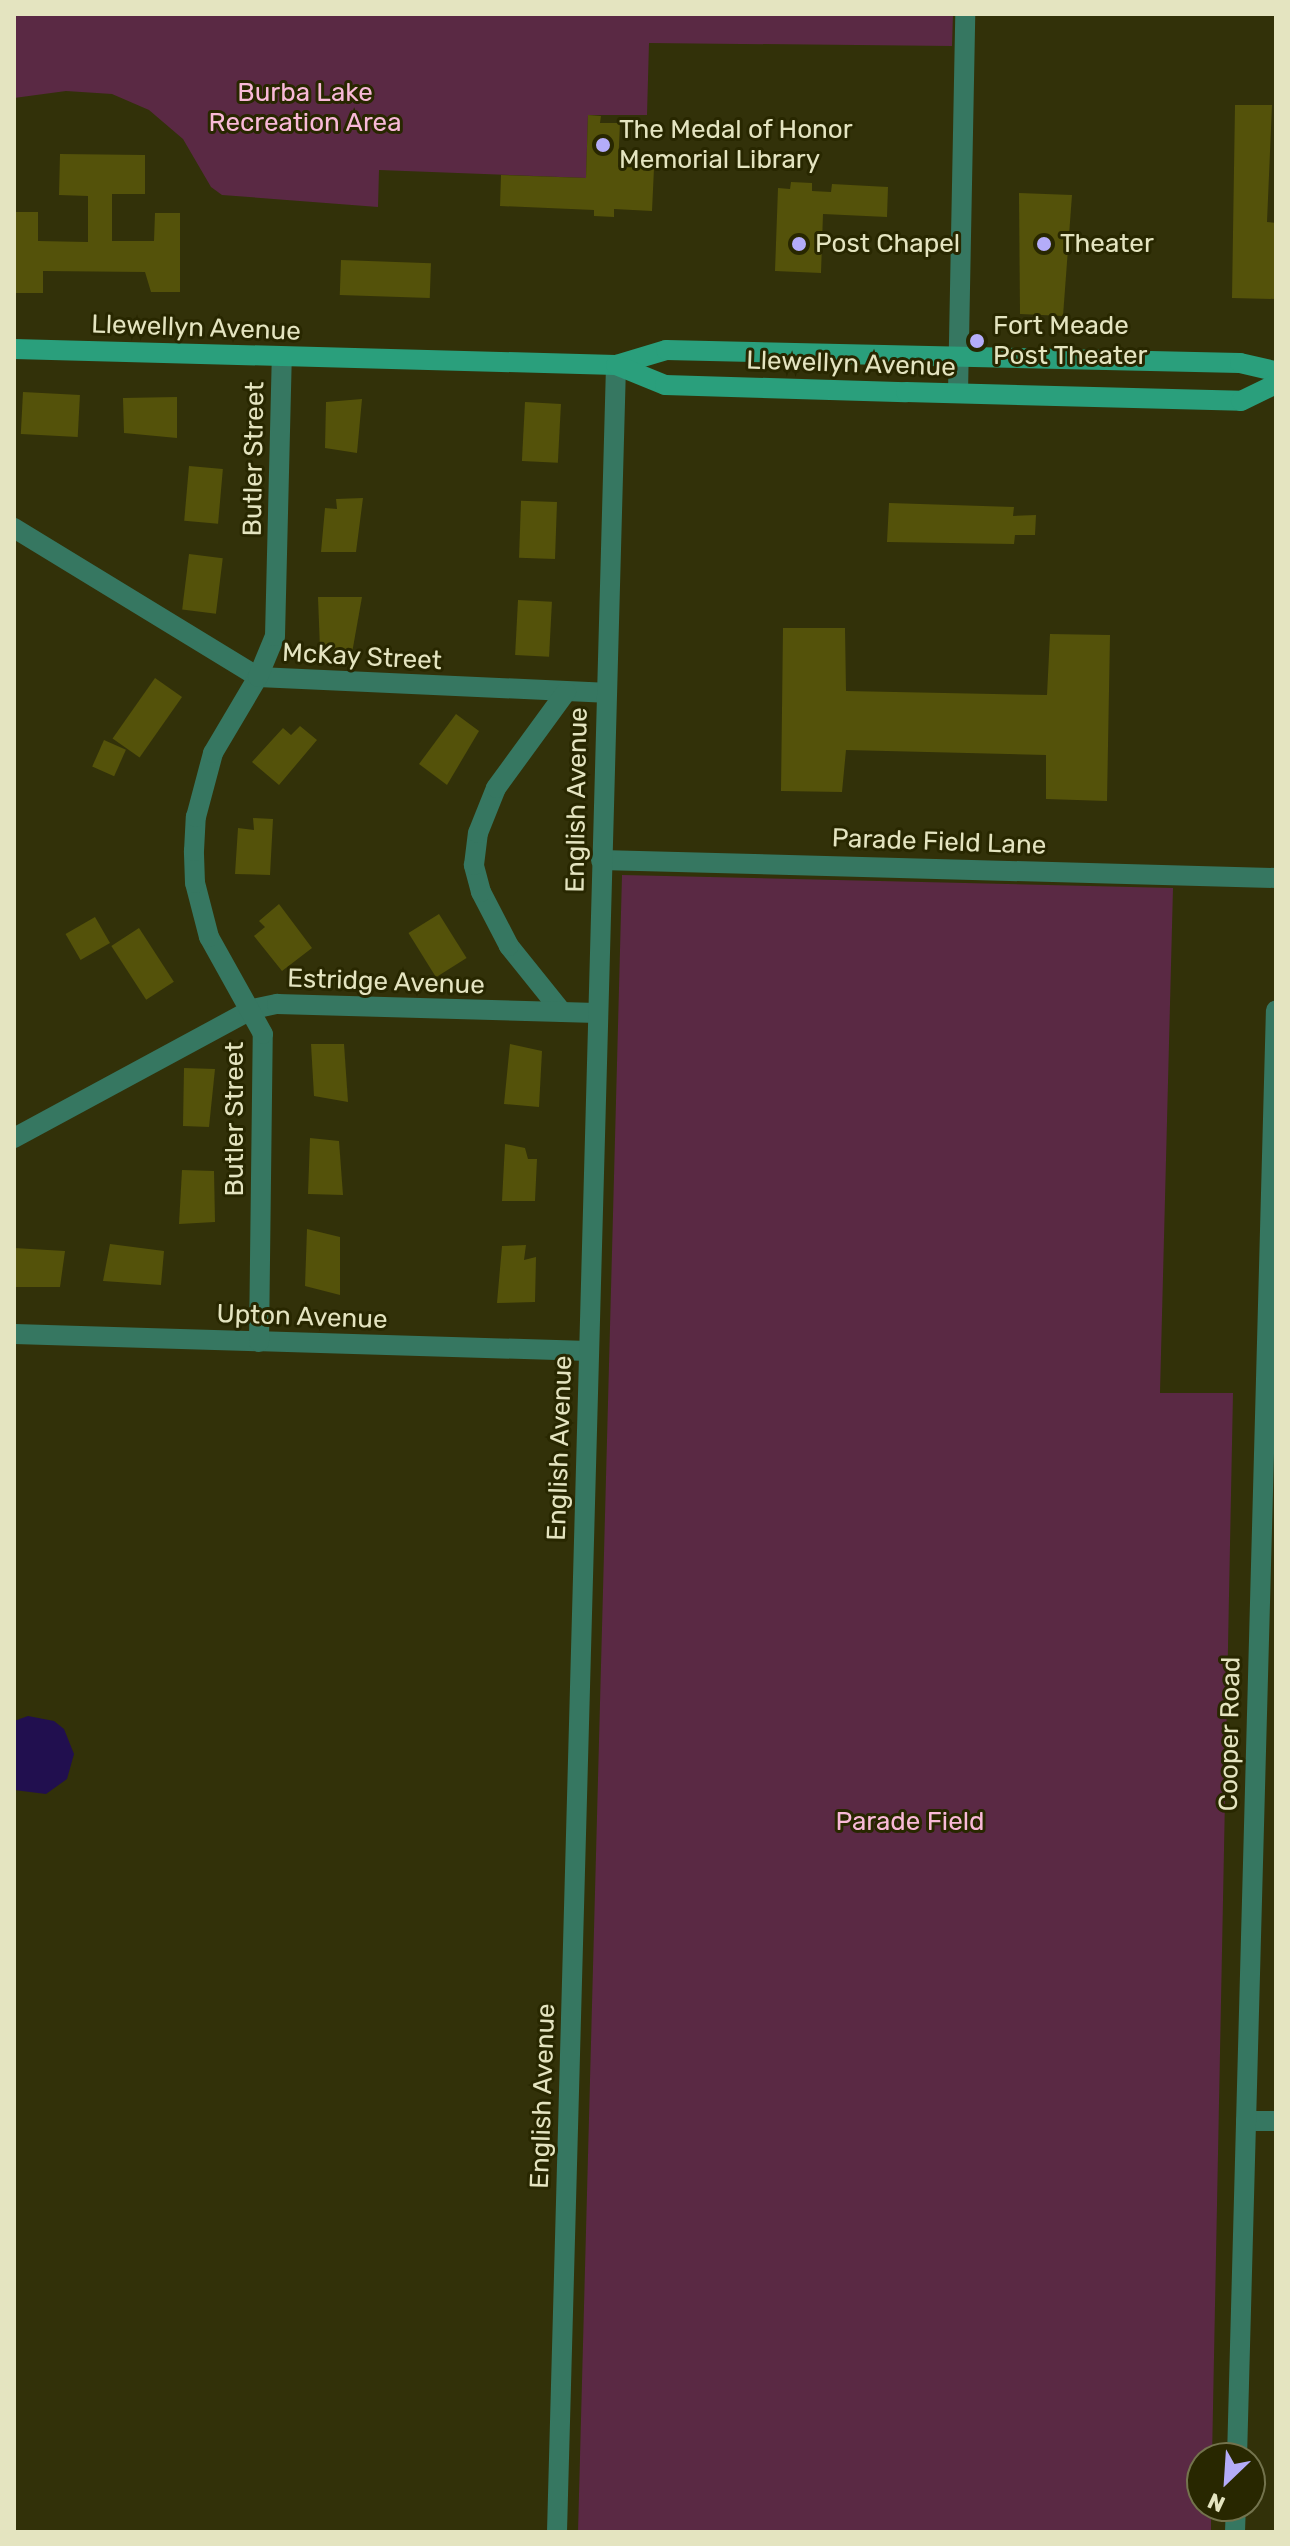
<!DOCTYPE html>
<html>
<head>
<meta charset="utf-8">
<style>
  body { margin:0 }
  #map { position:relative; width:1290px; height:2546px; overflow:hidden; background:#323109; font-family:Rubik,sans-serif }
  div>[style] { position:absolute }
  [style*='--x'] { left:calc(var(--x)*1px); top:calc(var(--y)*1px); width:calc(var(--w)*1px); rotate:calc(var(--a)*1deg) }
  .green>* { inset:0; background:#5a2944 }
  .water>* { inset:0; background:#210f4f }
  .building>* { inset:0; background:#54520a; transform-origin:0 0 }
  .street>* { height:20px; margin:-10px; padding:0 10px; transform-origin:10px; border-radius:10px; background:#367761 }
  .secondary>* { height:20px; margin:-10px; padding:0 10px; transform-origin:10px; border-radius:10px; background:#2a9f7c }
  .dots>* { width:22px; height:22px; translate:-50% -50%; box-sizing:border-box; border:4px solid #282700; border-radius:50% }
  span { translate:-50% -50%; white-space:nowrap; text-align:center; line-height:1.15; -webkit-text-stroke:6px #282700; paint-order:stroke }
  .park-label { font-size:26px; color:#f9b9d8 }
  .poi-label { font-size:26px; color:#e4e4c0 }
  .left { translate:0 -50%; text-align:left }
  .street-label { font-size:26px; color:#e4e4c0 }
  .frame { position:absolute; inset:0; border:16px solid #e4e4c0; pointer-events:none }
  .north { position:absolute; left:1186px; top:2442px; width:80px; height:80px; box-sizing:border-box; background:#282700; border:2px solid #73734d; border-radius:50%; rotate:205deg; font-size:22px; font-weight:700; line-height:32px; text-align:center; color:#e4e4c0 }
  .north::after { content:''; display:block; margin:auto; width:28px; height:36px; background:#b4acf9; clip-path:polygon(50% 0,100% 100%,50% 72%,0 100%) }
</style>
</head>
<body>
<div id="map">
  <div class="green">
    <div style="clip-path:polygon(14px 14px,953px 14px,952px 46px,649px 43px,647px 115px,588px 115px,586px 178px,379px 170px,378px 207px,222px 195px,211px 187px,183px 139px,149px 110px,112px 94px,66px 91px,14px 98px)"></div>
    <div style="clip-path:polygon(622px 875px,1173px 888px,1160px 1393px,1233px 1393px,1212px 2458px,1202px 2458px,1202px 2506px,1211px 2506px,1211px 2532px,578px 2532px)"></div>
  </div>
  <div class="water">
    <div style="clip-path:polygon(28px 1716px,54px 1721px,64px 1729px,74px 1754px,67px 1779px,46px 1794px,14px 1790px,14px 1721px)"></div>
  </div>
  <div class="building">
    <div style="clip-path:polygon(1235px 105px,1272px 105px,1267px 222px,1276px 223px,1276px 299px,1232px 298px)"></div>
    <div style="clip-path:polygon(588px 115px,601px 116px,600px 123px,620px 123px,618px 167px,654px 168px,652px 211px,614px 209px,614px 217px,594px 216px,594px 210px,500px 206px,501px 175px,586px 178px)"></div>
    <div style="clip-path:polygon(60px 154px,145px 155px,145px 194px,112px 194px,112px 241px,154px 241px,155px 213px,180px 213px,180px 292px,151px 292px,145px 272px,43px 271px,43px 293px,14px 293px,14px 212px,38px 212px,38px 241px,88px 242px,88px 196px,59px 195px)"></div>
    <div style="clip-path:polygon(791px 182px,812px 183px,812px 191px,831px 192px,832px 184px,888px 187px,887px 217px,823px 214px,821px 273px,775px 271px,778px 188px,790px 189px)"></div>
    <div style="clip-path:polygon(1019px 193px,1072px 195px,1063px 316px,1020px 314px)"></div>
    <div style="left:341px;top:260px;width:90px;height:35px;rotate:2deg"></div>
    <div style="left:23px;top:392px;width:57px;height:42px;rotate:3deg"></div>
    <div style="clip-path:polygon(177px 397px,177px 438px,124px 433px,123px 398px)"></div>
    <div style="clip-path:polygon(362px 399px,357px 453px,325px 448px,326px 402px)"></div>
    <div style="left:525px;top:402px;width:36px;height:59px;rotate:3deg"></div>
    <div style="left:189px;top:466px;width:34px;height:55px;rotate:5deg"></div>
    <div style="clip-path:polygon(363px 498px,356px 552px,321px 552px,325px 508px,337px 509px,336px 499px)"></div>
    <div style="left:557px;top:502px;width:57px;height:36px;rotate:92deg"></div>
    <div style="clip-path:polygon(889px 503px,1014px 507px,1013px 516px,1036px 515px,1035px 535px,1015px 535px,1014px 544px,887px 542px)"></div>
    <div style="left:189px;top:554px;width:34px;height:56px;rotate:7deg"></div>
    <div style="clip-path:polygon(318px 597px,362px 597px,352px 653px,320px 649px)"></div>
    <div style="left:518px;top:600px;width:34px;height:55px;rotate:3deg"></div>
    <div style="clip-path:polygon(783px 628px,845px 628px,846px 691px,1047px 695px,1050px 634px,1110px 635px,1107px 801px,1046px 799px,1046px 755px,846px 750px,842px 792px,781px 791px)"></div>
    <div style="left:155px;top:678px;width:33px;height:74px;rotate:35deg"></div>
    <div style="clip-path:polygon(456px 714px,479px 731px,447px 785px,419px 764px)"></div>
    <div style="clip-path:polygon(300px 726px,317px 740px,279px 785px,252px 762px,283px 728px,291px 735px)"></div>
    <div style="left:104px;top:740px;width:24px;height:29px;rotate:24deg"></div>
    <div style="clip-path:polygon(253px 818px,273px 819px,270px 875px,235px 874px,238px 828px,254px 830px)"></div>
    <div style="clip-path:polygon(279px 904px,312px 948px,282px 971px,254px 936px,265px 927px,259px 921px)"></div>
    <div style="left:439px;top:914px;width:52px;height:36px;rotate:58deg"></div>
    <div style="left:95px;top:917px;width:30px;height:34px;rotate:60deg"></div>
    <div style="left:139px;top:928px;width:64px;height:33px;rotate:57deg"></div>
    <div style="clip-path:polygon(311px 1044px,344px 1044px,348px 1102px,314px 1096px)"></div>
    <div style="clip-path:polygon(510px 1044px,542px 1051px,539px 1107px,504px 1104px)"></div>
    <div style="clip-path:polygon(184px 1068px,215px 1069px,209px 1127px,183px 1126px)"></div>
    <div style="clip-path:polygon(310px 1138px,339px 1141px,343px 1195px,308px 1194px)"></div>
    <div style="clip-path:polygon(505px 1144px,525px 1148px,528px 1159px,537px 1159px,535px 1201px,502px 1201px)"></div>
    <div style="clip-path:polygon(182px 1170px,214px 1171px,215px 1222px,179px 1224px)"></div>
    <div style="clip-path:polygon(307px 1229px,340px 1237px,340px 1295px,305px 1286px)"></div>
    <div style="clip-path:polygon(110px 1244px,164px 1251px,161px 1285px,103px 1281px)"></div>
    <div style="clip-path:polygon(526px 1245px,524px 1260px,536px 1257px,535px 1302px,497px 1303px,502px 1246px)"></div>
    <div style="clip-path:polygon(14px 1248px,65px 1251px,60px 1287px,14px 1287px)"></div>
  </div>
  <div class="street">
    <div style="--x:958;--y:393;--w:379;--a:-88.9"></div>
    <div style="--x:14;--y:528;--w:286;--a:31.4"></div>
    <div style="--x:258;--y:677;--w:347;--a:2.6"></div>
    <div style="--x:601;--y:860;--w:675;--a:1.53"></div>
    <div style="--x:562;--y:1012;--w:85;--a:-128.8"></div>
    <div style="--x:509;--y:946;--w:61;--a:-117.4"></div>
    <div style="--x:481;--y:892;--w:28;--a:-105"></div>
    <div style="--x:474;--y:865;--w:32;--a:-83"></div>
    <div style="--x:478;--y:833;--w:48;--a:-68.2"></div>
    <div style="--x:496;--y:788;--w:119;--a:-53.9"></div>
    <div style="--x:14;--y:1138;--w:272;--a:-28.4"></div>
    <div style="--x:253;--y:1009;--w:25;--a:-12"></div>
    <div style="--x:277;--y:1004;--w:320;--a:1.6"></div>
    <div style="--x:14;--y:1334;--w:575;--a:1.69"></div>
    <div style="--x:259;--y:1342;--w:308;--a:-89.3"></div>
    <div style="--x:263;--y:1034;--w:111;--a:-119.1"></div>
    <div style="--x:209;--y:937;--w:56;--a:-104.5"></div>
    <div style="--x:195;--y:883;--w:32;--a:-92"></div>
    <div style="--x:194;--y:851;--w:34;--a:-87"></div>
    <div style="--x:196;--y:817;--w:66;--a:-75.1"></div>
    <div style="--x:213;--y:753;--w:88;--a:-59.4"></div>
    <div style="--x:258;--y:677;--w:44;--a:-67.5"></div>
    <div style="--x:275;--y:636;--w:279;--a:-88.6"></div>
    <div style="--x:1246;--y:2121;--w:30;--a:0"></div>
    <div style="--x:1237;--y:2458;--w:1448;--a:-88.46"></div>
    <div style="--x:557;--y:2532;--w:2168;--a:-88.44"></div>
    <div style="--x:1235;--y:2532;--w:26;--a:-88"></div>
  </div>
  <div class="secondary">
    <div style="--x:14;--y:349;--w:602;--a:1.52"></div>
    <div style="--x:616;--y:365;--w:52;--a:-16.7"></div>
    <div style="--x:666;--y:350;--w:574;--a:1.3"></div>
    <div style="--x:1240;--y:363;--w:37;--a:13"></div>
    <div style="--x:616;--y:365;--w:53;--a:22.2"></div>
    <div style="--x:665;--y:385;--w:241;--a:1.7"></div>
    <div style="--x:906;--y:392;--w:335;--a:1.5"></div>
    <div style="--x:1241;--y:401;--w:39;--a:-26"></div>
  </div>
  <div class="dots">
    <div style="left:603px;top:145px;background:#b4acf9"></div>
    <div style="left:799px;top:244px;background:#b4acf9"></div>
    <div style="left:1044px;top:244px;background:#b4acf9"></div>
    <div style="left:977px;top:341px;background:#b4acf9"></div>
  </div>
  <div class="park-label">
    <span style="left:305px;top:108px">Burba Lake<br>Recreation Area</span>
    <span style="left:910px;top:1822px">Parade Field</span>
  </div>
  <div class="poi-label">
    <span class="left" style="left:619px;top:145px">The Medal of Honor<br>Memorial Library</span>
    <span class="left" style="left:815px;top:244px">Post Chapel</span>
    <span class="left" style="left:1060px;top:244px">Theater</span>
    <span class="left" style="left:993px;top:341px">Fort Meade<br>Post Theater</span>
  </div>
  <div class="street-label">
    <span style="left:196px;top:328px;rotate:2deg">Llewellyn Avenue</span>
    <span style="left:851px;top:364px;rotate:2deg">Llewellyn Avenue</span>
    <span style="left:254px;top:459px;rotate:-89deg">Butler Street</span>
    <span style="left:362px;top:657px;rotate:3deg">McKay Street</span>
    <span style="left:577px;top:800px;rotate:-89deg">English Avenue</span>
    <span style="left:939px;top:842px;rotate:2deg">Parade Field Lane</span>
    <span style="left:386px;top:982px;rotate:2deg">Estridge Avenue</span>
    <span style="left:235px;top:1119px;rotate:-90deg">Butler Street</span>
    <span style="left:302px;top:1317px;rotate:2deg">Upton Avenue</span>
    <span style="left:560px;top:1448px;rotate:-88deg">English Avenue</span>
    <span style="left:1230px;top:1734px;rotate:-89deg">Cooper Road</span>
    <span style="left:543px;top:2096px;rotate:-88deg">English Avenue</span>
  </div>
  <div class="frame"></div>
  <div class="north">N</div>
</div>
</body>
</html>
